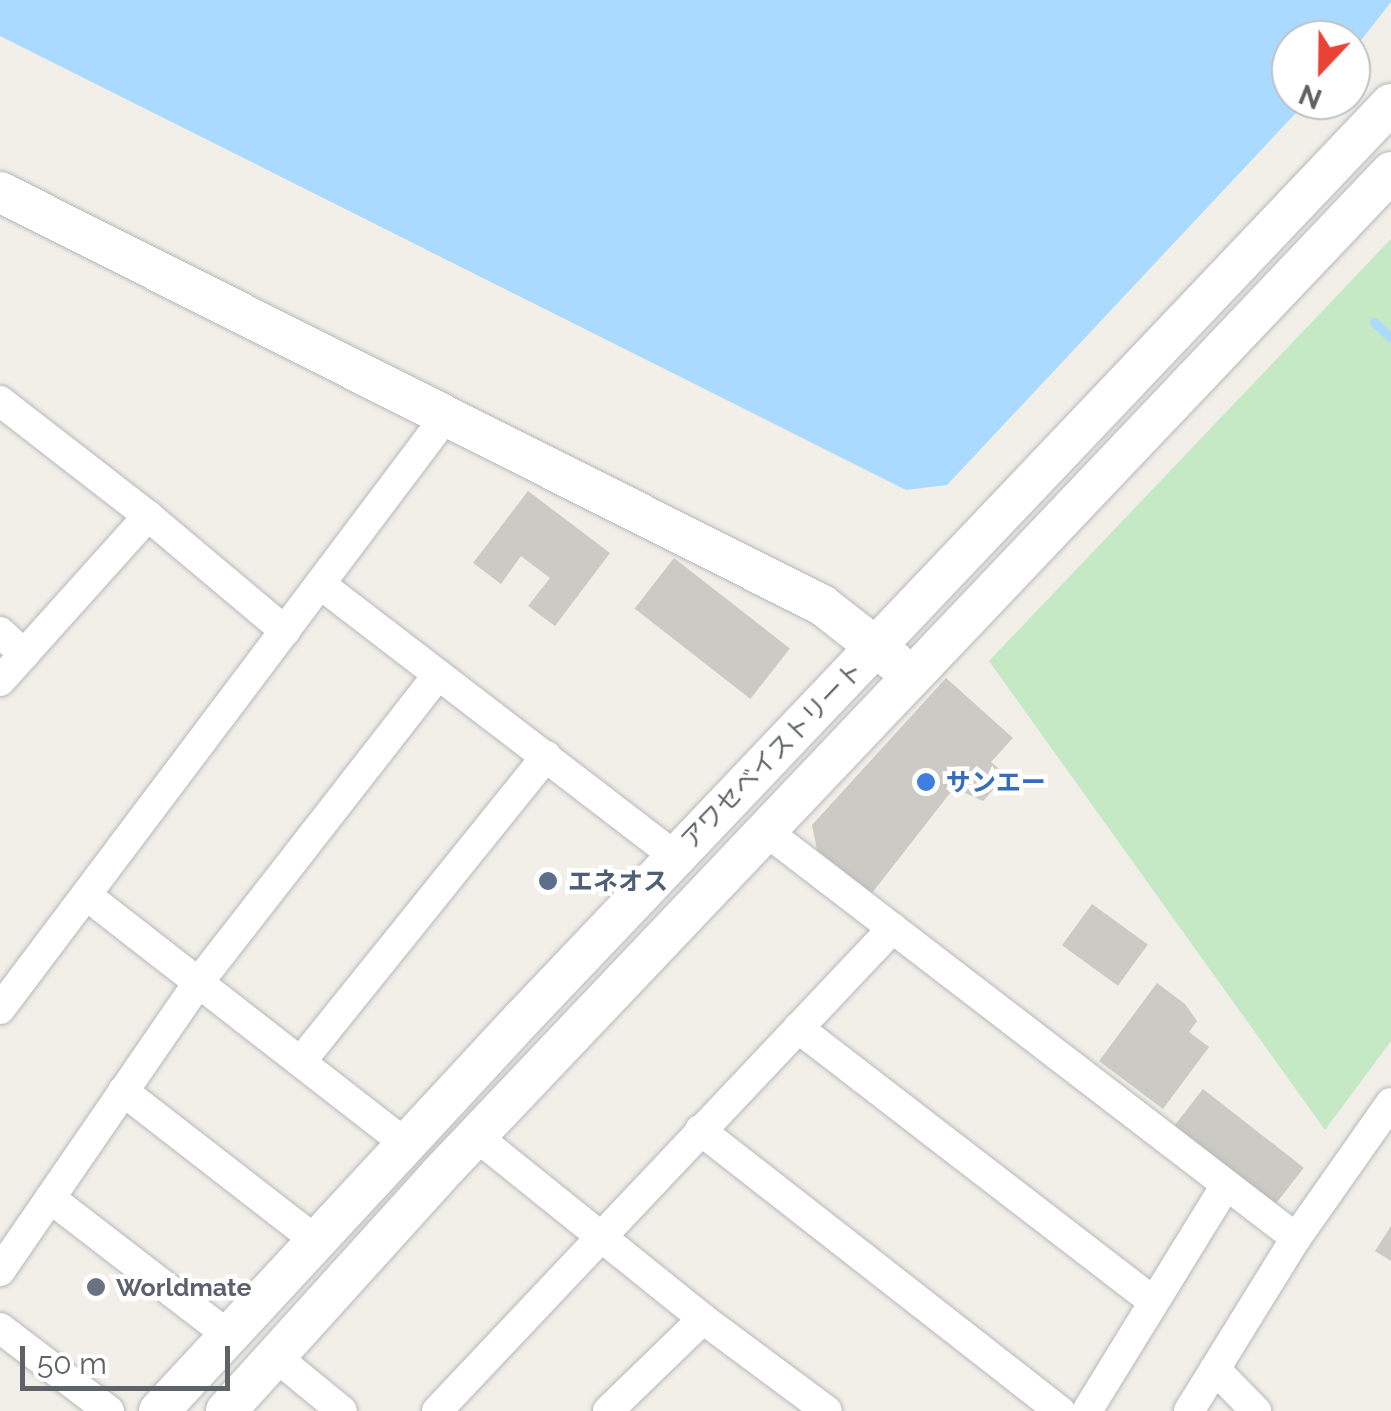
<!DOCTYPE html>
<html>
<head>
<meta charset="utf-8">
<style>
  body { margin:0 }
  #map { position:relative; width:1391px; height:1411px; overflow:hidden; background:#f1efe8; font-family:Raleway,"Noto Sans JP",sans-serif }
  div>[style] { position:absolute }
  [style*='--x'] { left:calc(var(--x)*1px); top:calc(var(--y)*1px); width:calc(var(--w)*1px); rotate:calc(var(--a)*1deg) }
  .green>* { inset:0; background:#c5e8c5 }
  .water>* { inset:0; background:#aadaff }
  .stream>* { height:9px; margin:-4.5px; padding:0 4.5px; transform-origin:4.5px; border-radius:4.5px; background:#aadaff }
  .building>* { inset:0; background:#cccac5; transform-origin:0 0 }
  .roads { filter:drop-shadow(0 0 2px #b5b8bc) drop-shadow(0 0 2px #b5b8bc) }
  .street>* { height:30px; margin:-15px; padding:0 15px; transform-origin:15px; border-radius:15px; background:#fff }
  .secondary>* { height:40px; margin:-20px; padding:0 20px; transform-origin:20px; border-radius:20px; background:#fff }
  .dots>* { width:28px; height:28px; translate:-50% -50%; box-sizing:border-box; border:5px solid #fff; border-radius:50% }
  span { translate:-50% -50%; white-space:nowrap; text-align:center; line-height:1.15; -webkit-text-stroke:9px #fff; paint-order:stroke }
  .street-label { font-size:25px; color:#5f6368 }
  .shop-label { font-size:25px; color:#366cbe; font-weight:700 }
  .left { translate:0 -50%; text-align:left }
  .service-label { font-size:25px; color:#4e5e75; font-weight:700 }
  .worship-label { font-size:25px; color:#5b616d; font-weight:700 }
  .north { position:absolute; left:1271px; top:20px; width:100px; height:100px; box-sizing:border-box; background:#fff; border:2px solid #bfc1c3; border-radius:50%; rotate:202deg; font-size:28px; font-weight:700; line-height:40px; text-align:center; color:#5f6368 }
  .north::after { content:''; display:block; margin:auto; width:35px; height:45px; background:#ea4335; clip-path:polygon(50% 0,100% 100%,50% 72%,0 100%) }
  .scale { position:absolute; left:20px; top:1346px; width:210px; height:45px; box-sizing:border-box; border:5px solid #5f6368; border-top:0; padding-left:12px; font-size:30px; line-height:35px; white-space:nowrap; color:#5f6368; -webkit-text-stroke:8px #fff; paint-order:stroke }
</style>
</head>
<body>
<div id="map">
  <div class="green">
    <div style="clip-path:polygon(1391px 239px,1391px 1041px,1325px 1130px,989px 661px)"></div>
  </div>
  <div class="water">
    <div style="clip-path:polygon(0 0,1391px 0,1391px 2px,1351px 53px,1351px 40px,1291px 40px,1291px 100px,1308px 100px,947px 485px,906px 490px,0 36px)"></div>
  </div>
  <div class="stream">
    <div style="--x:1374;--y:322;--w:23;--a:43"></div>
  </div>
  <div class="building">
    <div style="clip-path:polygon(528px 491px,610px 553px,555px 626px,528px 606px,550px 578px,521px 556px,501px 584px,473px 563px)"></div>
    <div style="left:674px;top:558px;width:147px;height:64px;rotate:38deg"></div>
    <div style="clip-path:polygon(946px 678px,1013px 738px,991px 762px,1006px 775px,983px 801px,954px 788px,872px 893px,817px 850px,812px 825px)"></div>
    <div style="left:1092px;top:904px;width:69px;height:51px;rotate:36deg"></div>
    <div style="clip-path:polygon(1157px 983px,1185px 1004px,1197px 1021px,1189px 1032px,1209px 1047px,1163px 1109px,1099px 1061px)"></div>
    <div style="left:1203px;top:1089px;width:128px;height:46px;rotate:38deg"></div>
    <div style="clip-path:polygon(1391px 1226px,1391px 1261px,1375px 1251px)"></div>
  </div>
  <div class="roads">
    <div class="street">
      <div style="--x:0;--y:401;--w:187;--a:37.8"></div>
      <div style="--x:148;--y:516;--w:179;--a:40"></div>
      <div style="--x:320;--y:584;--w:449;--a:37.5"></div>
      <div style="--x:0;--y:632;--w:33;--a:43"></div>
      <div style="--x:0;--y:681;--w:222;--a:-48.1"></div>
      <div style="--x:767;--y:832;--w:667;--a:37.51"></div>
      <div style="--x:86;--y:895;--w:405;--a:37.9"></div>
      <div style="--x:0;--y:1009;--w:738;--a:-53.04"></div>
      <div style="--x:798;--y:1028;--w:449;--a:37.6"></div>
      <div style="--x:302;--y:1060;--w:390;--a:-51.2"></div>
      <div style="--x:123;--y:1091;--w:247;--a:37.8"></div>
      <div style="--x:700;--y:1130;--w:457;--a:38"></div>
      <div style="--x:477;--y:1137;--w:290;--a:38.8"></div>
      <div style="--x:703;--y:1319;--w:154;--a:36.6"></div>
      <div style="--x:50;--y:1198;--w:226;--a:37.6"></div>
      <div style="--x:0;--y:1271;--w:349;--a:-55.5"></div>
      <div style="--x:198;--y:983;--w:389;--a:-52.1"></div>
      <div style="--x:0;--y:1328;--w:137;--a:37.3"></div>
      <div style="--x:276;--y:1357;--w:85;--a:39.3"></div>
      <div style="--x:1215;--y:1369;--w:59;--a:45.7"></div>
      <div style="--x:437;--y:1411;--w:664;--a:-46.65"></div>
      <div style="--x:608;--y:1411;--w:132;--a:-44.1"></div>
      <div style="--x:1087;--y:1411;--w:265;--a:-58.4"></div>
      <div style="--x:1189;--y:1411;--w:203;--a:-58.3"></div>
      <div style="--x:1296;--y:1238;--w:165;--a:-54.9"></div>
    </div>
    <div class="secondary">
      <div style="--x:0;--y:192;--w:920;--a:26.68"></div>
      <div style="--x:822;--y:605;--w:93;--a:38"></div>
      <div style="--x:159;--y:1411;--w:534;--a:-47.2"></div>
      <div style="--x:522;--y:1019;--w:1262;--a:-46.48"></div>
      <div style="--x:226;--y:1411;--w:318;--a:-47.9"></div>
      <div style="--x:439;--y:1175;--w:1383;--a:-46.49"></div>
    </div>
  </div>
  <div class="dots">
    <div style="left:926px;top:782px;background:#3f7fe0"></div>
    <div style="left:548px;top:881px;background:#5c6f8a"></div>
    <div style="left:96px;top:1287px;background:#6b7280"></div>
  </div>
  <div class="street-label">
    <span style="left:772px;top:755px;rotate:-46deg">アワセベイストリート</span>
  </div>
  <div class="shop-label">
    <span class="left" style="left:946px;top:782px">サンエー</span>
  </div>
  <div class="service-label">
    <span class="left" style="left:568px;top:881px">エネオス</span>
  </div>
  <div class="worship-label">
    <span class="left" style="left:116px;top:1287px">Worldmate</span>
  </div>
  <div class="north">N</div>
  <div class="scale">50 m</div>
</div>
</body>
</html>
